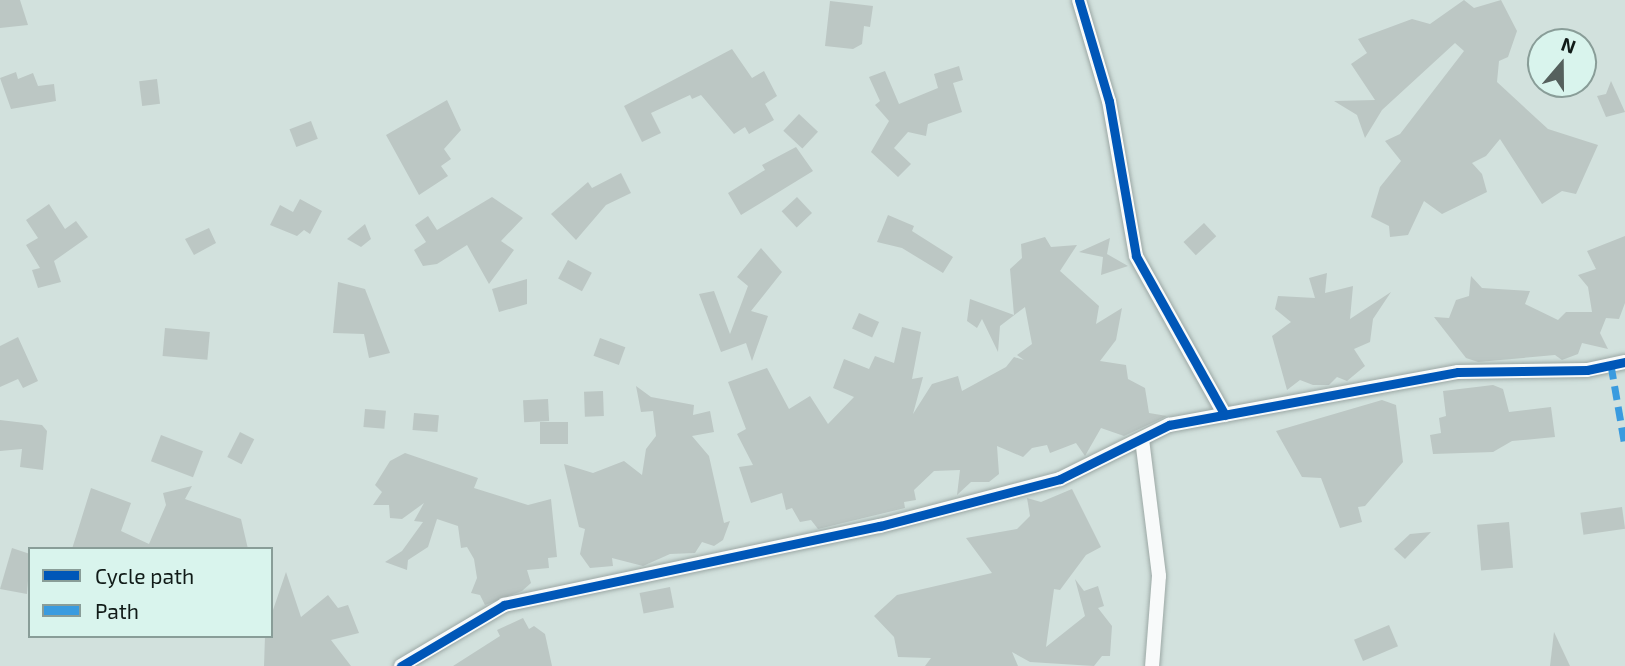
<!DOCTYPE html>
<html>
<head>
<meta charset="utf-8">
<style>
  body { margin:0 }
  #map { position:relative; width:1625px; height:666px; overflow:hidden; background:#d2e1dd; font-family:"Exo 2",sans-serif }
  div>[style] { position:absolute }
  [style*='--x'] { left:calc(var(--x)*1px); top:calc(var(--y)*1px); width:calc(var(--w)*1px); rotate:calc(var(--a)*1deg) }
  .building>* { inset:0; background:#bcc7c4; transform-origin:0 0 }
  .roads { filter:drop-shadow(0 0 2px #9ca8a5) drop-shadow(0 0 2px #9ca8a5) }
  .street>* { height:14px; margin:-7px; padding:0 7px; transform-origin:7px; border-radius:7px; background:#f8fafa }
  .quiet>* { height:7px; margin-top:-3.5px; transform-origin:0; background:repeating-linear-gradient(90deg,#3a9bdf 0 14px,transparent 0 21px) }
  .cycleway>* { height:9px; margin:-4.5px; padding:0 4.5px; transform-origin:4.5px; border-radius:4.5px; background:#0057b8 }
  span { translate:-50% -50%; white-space:nowrap; text-align:center; line-height:1.15; -webkit-text-stroke:7px #d9f4ed; paint-order:stroke }
  .legend { position:absolute; left:28px; top:547px; width:245px; height:91px; box-sizing:border-box; background:#d9f4ed; border:2px solid #899d98; margin:0; padding:9px 12px; list-style:none; font-size:21px; color:#111b18 }
  .legend li { display:flex; align-items:center; gap:14px; height:35px }
  .legend b { width:35px; border:2px solid #899d98 }
  .north { position:absolute; left:1527px; top:28px; width:70px; height:70px; box-sizing:border-box; background:#d9f4ed; border:2px solid #899d98; border-radius:50%; rotate:20deg; font-size:19px; font-weight:700; line-height:28px; text-align:center; color:#111b18 }
  .north::after { content:''; display:block; margin:auto; width:24px; height:32px; background:#55605d; clip-path:polygon(50% 0,100% 100%,50% 72%,0 100%) }
</style>
</head>
<body>
<div id="map">
  <div class="building">
    <div style="clip-path:polygon(0 0,20px 0,28px 25px,0 28px)"></div>
    <div style="clip-path:polygon(1464px 0,1474px 8px,1501px 0,1517px 31px,1508px 57px,1499px 61px,1497px 82px,1548px 129px,1598px 145px,1576px 194px,1562px 191px,1542px 204px,1500px 139px,1486px 156px,1472px 163px,1482px 174px,1487px 192px,1442px 214px,1424px 201px,1408px 235px,1390px 237px,1389px 226px,1371px 217px,1380px 187px,1401px 161px,1385px 141px,1400px 134px,1464px 51px,1455px 43px,1382px 110px,1365px 138px,1357px 115px,1334px 101px,1375px 100px,1351px 64px,1367px 53px,1358px 39px,1412px 19px,1430px 24px)"></div>
    <div style="clip-path:polygon(830px 1px,873px 6px,870px 27px,864px 26px,862px 44px,853px 49px,825px 46px)"></div>
    <div style="clip-path:polygon(732px 49px,752px 78px,764px 71px,777px 96px,765px 104px,774px 120px,749px 134px,745px 127px,734px 134px,701px 95px,692px 99px,690px 95px,651px 113px,661px 133px,642px 142px,624px 106px)"></div>
    <div style="clip-path:polygon(959px 66px,963px 80px,953px 83px,962px 112px,928px 124px,926px 136px,908px 132px,894px 148px,911px 164px,898px 177px,871px 152px,889px 121px,875px 105px,880px 101px,869px 77px,885px 71px,899px 104px,938px 88px,934px 74px)"></div>
    <div style="clip-path:polygon(16px 72px,18px 79px,33px 73px,38px 86px,54px 84px,56px 101px,11px 109px,0 78px)"></div>
    <div style="left:157px;top:79px;width:25px;height:18px;rotate:83deg"></div>
    <div style="clip-path:polygon(1611px 81px,1625px 112px,1606px 117px,1597px 96px,1606px 94px)"></div>
    <div style="clip-path:polygon(447px 100px,461px 130px,444px 149px,451px 159px,441px 166px,448px 176px,419px 195px,386px 135px)"></div>
    <div style="left:799px;top:114px;width:26px;height:23px;rotate:43deg"></div>
    <div style="left:311px;top:121px;width:19px;height:23px;rotate:69deg"></div>
    <div style="clip-path:polygon(796px 147px,813px 171px,741px 215px,728px 193px,765px 170px,762px 165px)"></div>
    <div style="clip-path:polygon(621px 173px,631px 193px,606px 205px,576px 240px,551px 214px,588px 182px,592px 188px)"></div>
    <div style="clip-path:polygon(492px 197px,523px 218px,501px 241px,514px 250px,489px 284px,467px 245px,437px 264px,423px 266px,414px 250px,426px 242px,415px 225px,428px 216px,437px 230px)"></div>
    <div style="left:797px;top:197px;width:22px;height:21px;rotate:47deg"></div>
    <div style="clip-path:polygon(300px 199px,322px 211px,310px 234px,304px 230px,297px 236px,270px 225px,280px 205px,293px 212px)"></div>
    <div style="clip-path:polygon(49px 204px,65px 229px,76px 221px,88px 237px,54px 261px,61px 282px,38px 288px,32px 270px,40px 268px,26px 245px,38px 238px,26px 220px)"></div>
    <div style="clip-path:polygon(888px 215px,914px 226px,912px 231px,953px 257px,943px 273px,902px 248px,877px 242px)"></div>
    <div style="left:1204px;top:223px;width:18px;height:28px;rotate:47deg"></div>
    <div style="clip-path:polygon(365px 224px,371px 239px,361px 247px,347px 239px)"></div>
    <div style="clip-path:polygon(209px 228px,216px 243px,194px 255px,185px 239px)"></div>
    <div style="clip-path:polygon(1625px 236px,1625px 303px,1619px 319px,1606px 318px,1600px 333px,1608px 349px,1582px 343px,1578px 354px,1562px 360px,1555px 355px,1478px 362px,1466px 358px,1434px 317px,1449px 318px,1456px 300px,1469px 296px,1471px 276px,1482px 288px,1530px 291px,1525px 304px,1558px 320px,1566px 312px,1592px 312px,1588px 287px,1578px 275px,1596px 269px,1587px 251px)"></div>
    <div style="clip-path:polygon(1045px 237px,1051px 247px,1077px 245px,1060px 271px,1099px 306px,1096px 324px,1122px 308px,1116px 340px,1100px 361px,1126px 365px,1128px 379px,1145px 388px,1149px 413px,1167px 416px,1124px 436px,1101px 428px,1085px 456px,1076px 443px,1050px 453px,1047px 445px,1032px 448px,1023px 457px,997px 446px,999px 474px,989px 482px,971px 482px,957px 495px,960px 470px,934px 471px,914px 490px,916px 500px,904px 502px,905px 508px,818px 529px,811px 520px,800px 522px,792px 508px,786px 510px,782px 493px,751px 503px,739px 467px,753px 465px,737px 434px,746px 429px,728px 382px,767px 368px,789px 409px,810px 396px,828px 424px,854px 397px,833px 388px,844px 359px,869px 369px,875px 356px,894px 363px,902px 327px,921px 332px,912px 379px,923px 377px,913px 414px,932px 384px,958px 376px,962px 391px,1006px 367px,1014px 357px,1024px 360px,1017px 355px,1032px 344px,1025px 307px,1000px 326px,998px 352px,982px 319px,977px 328px,967px 321px,970px 299px,1014px 315px,1010px 269px,1022px 258px,1021px 244px)"></div>
    <div style="clip-path:polygon(1110px 238px,1107px 254px,1128px 266px,1101px 275px,1103px 257px,1079px 252px)"></div>
    <div style="clip-path:polygon(761px 248px,782px 272px,751px 311px,768px 316px,752px 361px,746px 343px,721px 352px,699px 294px,714px 291px,730px 334px,748px 286px,737px 277px)"></div>
    <div style="left:568px;top:260px;width:27px;height:21px;rotate:28deg"></div>
    <div style="clip-path:polygon(1327px 273px,1325px 293px,1353px 286px,1350px 319px,1391px 292px,1373px 319px,1370px 342px,1354px 349px,1365px 366px,1347px 381px,1337px 377px,1329px 385px,1313px 385px,1300px 380px,1287px 390px,1272px 336px,1291px 322px,1275px 309px,1278px 296px,1315px 298px,1309px 278px)"></div>
    <div style="clip-path:polygon(527px 279px,527px 304px,499px 312px,492px 289px)"></div>
    <div style="clip-path:polygon(338px 282px,365px 289px,390px 353px,369px 358px,364px 334px,333px 333px)"></div>
    <div style="left:859px;top:313px;width:22px;height:17px;rotate:24deg"></div>
    <div style="left:165px;top:328px;width:45px;height:28px;rotate:5deg"></div>
    <div style="clip-path:polygon(18px 337px,38px 381px,23px 388px,18px 379px,0 387px,0 346px)"></div>
    <div style="left:600px;top:338px;width:27px;height:19px;rotate:20deg"></div>
    <div style="clip-path:polygon(1493px 385px,1503px 389px,1509px 412px,1551px 407px,1555px 437px,1512px 441px,1493px 452px,1433px 454px,1430px 435px,1441px 433px,1439px 418px,1446px 416px,1443px 391px)"></div>
    <div style="clip-path:polygon(636px 386px,651px 397px,694px 405px,693px 415px,710px 411px,714px 432px,692px 436px,709px 456px,724px 523px,730px 521px,723px 540px,714px 546px,702px 542px,695px 553px,670px 554px,643px 566px,612px 558px,613px 566px,590px 568px,580px 554px,585px 529px,579px 527px,564px 464px,593px 473px,624px 461px,642px 475px,646px 449px,656px 436px,653px 411px,641px 412px)"></div>
    <div style="left:603px;top:391px;width:25px;height:19px;rotate:88deg"></div>
    <div style="left:548px;top:399px;width:22px;height:25px;rotate:87deg"></div>
    <div style="clip-path:polygon(1382px 400px,1396px 405px,1403px 462px,1365px 506px,1358px 507px,1362px 522px,1340px 528px,1321px 478px,1302px 477px,1276px 431px)"></div>
    <div style="left:365px;top:409px;width:21px;height:18px;rotate:5deg"></div>
    <div style="left:414px;top:413px;width:25px;height:17px;rotate:5deg"></div>
    <div style="clip-path:polygon(0 420px,42px 425px,47px 431px,43px 470px,20px 467px,22px 449px,0 451px)"></div>
    <div style="left:540px;top:422px;width:28px;height:22px"></div>
    <div style="left:240px;top:432px;width:16px;height:28px;rotate:27deg"></div>
    <div style="left:161px;top:435px;width:45px;height:28px;rotate:21deg"></div>
    <div style="clip-path:polygon(405px 453px,478px 478px,474px 488px,528px 505px,551px 499px,557px 557px,548px 558px,549px 568px,527px 570px,531px 583px,522px 591px,485px 605px,480px 595px,471px 593px,477px 578px,474px 559px,467px 547px,461px 548px,458px 526px,437px 519px,428px 547px,408px 560px,407px 570px,385px 562px,402px 551px,423px 522px,414px 521px,424px 503px,402px 519px,390px 518px,389px 505px,373px 505px,382px 492px,375px 485px,390px 461px)"></div>
    <div style="clip-path:polygon(192px 486px,185px 499px,241px 519px,248px 549px,72px 549px,91px 488px,131px 503px,121px 531px,149px 544px,166px 505px,163px 493px)"></div>
    <div style="clip-path:polygon(1072px 489px,1101px 547px,1086px 555px,1060px 590px,1054px 589px,1046px 647px,1085px 616px,1075px 579px,1084px 591px,1098px 586px,1104px 606px,1098px 608px,1112px 626px,1110px 656px,1102px 656px,1094px 666px,1030px 662px,1012px 652px,1018px 666px,925px 666px,931px 658px,898px 657px,894px 637px,874px 616px,897px 595px,992px 573px,966px 538px,1017px 529px,1030px 516px,1027px 498px,1041px 502px)"></div>
    <div style="left:1622px;top:507px;width:22px;height:42px;rotate:82deg"></div>
    <div style="left:1509px;top:522px;width:46px;height:32px;rotate:85deg"></div>
    <div style="clip-path:polygon(1431px 532px,1405px 559px,1394px 549px,1410px 534px)"></div>
    <div style="clip-path:polygon(12px 548px,30px 554px,27px 594px,0 589px)"></div>
    <div style="clip-path:polygon(286px 572px,301px 617px,328px 595px,338px 608px,348px 605px,359px 633px,331px 640px,351px 666px,264px 666px,265px 636px,271px 636px,273px 610px)"></div>
    <div style="left:670px;top:587px;width:21px;height:31px;rotate:79deg"></div>
    <div style="clip-path:polygon(523px 618px,529px 629px,534px 626px,545px 634px,552px 666px,453px 666px,500px 636px,497px 630px)"></div>
    <div style="left:1389px;top:625px;width:23px;height:38px;rotate:67deg"></div>
    <div style="clip-path:polygon(1554px 632px,1570px 666px,1550px 666px)"></div>
  </div>
  <div class="roads">
    <div class="street">
      <div style="--x:1079;--y:0;--w:105;--a:73.5"></div>
      <div style="--x:1109;--y:101;--w:157;--a:80.1"></div>
      <div style="--x:1136;--y:256;--w:182;--a:60.8"></div>
      <div style="--x:1142;--y:439;--w:138;--a:82.9"></div>
      <div style="--x:1159;--y:576;--w:90;--a:94.4"></div>
      <div style="--x:401;--y:666;--w:120;--a:-30.6"></div>
      <div style="--x:504;--y:605;--w:384;--a:-11.9"></div>
      <div style="--x:880;--y:526;--w:186;--a:-14.6"></div>
      <div style="--x:1060;--y:479;--w:122;--a:-26.4"></div>
      <div style="--x:1169;--y:425;--w:294;--a:-10.4"></div>
      <div style="--x:1458;--y:372;--w:129;--a:-0.9"></div>
      <div style="--x:1587;--y:370;--w:39;--a:-12"></div>
    </div>
  </div>
  <div class="quiet">
    <div style="--x:1611;--y:365;--w:82;--a:80.2"></div>
  </div>
  <div class="cycleway">
    <div style="--x:1079;--y:0;--w:105;--a:73.5"></div>
    <div style="--x:1109;--y:101;--w:157;--a:80.1"></div>
    <div style="--x:1136;--y:256;--w:182;--a:60.8"></div>
    <div style="--x:401;--y:666;--w:120;--a:-30.6"></div>
    <div style="--x:504;--y:605;--w:384;--a:-11.9"></div>
    <div style="--x:880;--y:526;--w:186;--a:-14.6"></div>
    <div style="--x:1060;--y:479;--w:122;--a:-26.4"></div>
    <div style="--x:1169;--y:425;--w:294;--a:-10.4"></div>
    <div style="--x:1458;--y:372;--w:129;--a:-0.9"></div>
    <div style="--x:1587;--y:370;--w:39;--a:-12"></div>
  </div>
  <ul class="legend">
  <li><b style="height:9px;background:#0057b8"></b>Cycle path</li>
  <li><b style="height:9px;background:#3a9bdf"></b>Path</li>
  </ul>
  <div class="north">N</div>
</div>
</body>
</html>
